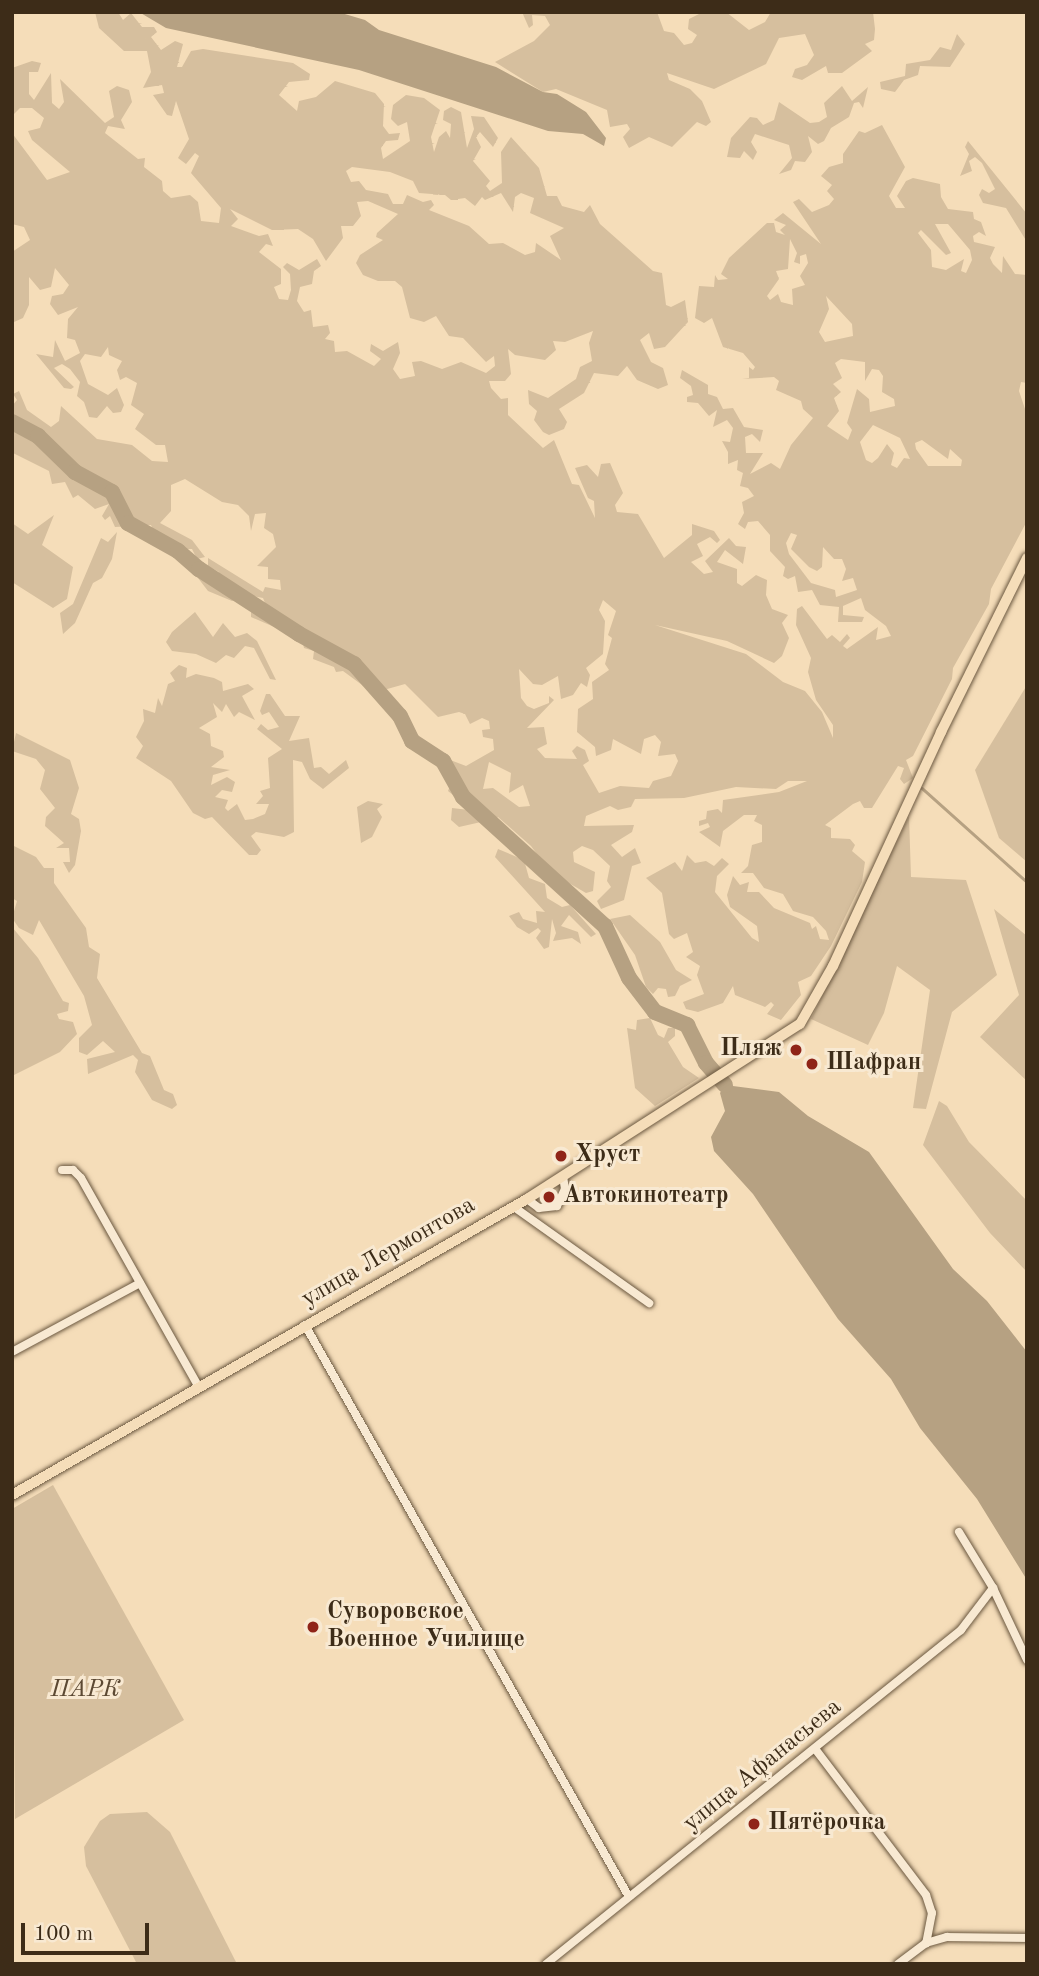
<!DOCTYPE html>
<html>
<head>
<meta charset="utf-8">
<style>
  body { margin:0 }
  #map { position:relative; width:1039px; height:1976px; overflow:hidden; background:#f5ddb9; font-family:"Old Standard TT",serif }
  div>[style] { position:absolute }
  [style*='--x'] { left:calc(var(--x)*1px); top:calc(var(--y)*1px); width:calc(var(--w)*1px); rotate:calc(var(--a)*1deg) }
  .green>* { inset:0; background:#d6bf9e }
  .water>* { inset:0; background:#b6a182 }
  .stream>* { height:2.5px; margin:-1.25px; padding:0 1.25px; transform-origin:1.25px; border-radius:1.25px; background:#b6a182 }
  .river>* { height:16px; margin:-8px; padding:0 8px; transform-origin:8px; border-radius:8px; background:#b6a182 }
  .roads { filter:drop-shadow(0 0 2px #6b5840) drop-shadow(0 0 2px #6b5840) }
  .minor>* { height:8px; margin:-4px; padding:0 4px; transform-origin:4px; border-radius:4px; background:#f8e9d2 }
  .major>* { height:10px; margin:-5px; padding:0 5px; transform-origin:5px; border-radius:5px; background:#f5ddb9 }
  .dots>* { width:19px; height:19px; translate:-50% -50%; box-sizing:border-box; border:4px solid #f8e9d2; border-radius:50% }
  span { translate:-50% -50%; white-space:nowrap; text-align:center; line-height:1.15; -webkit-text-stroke:6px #f8e9d2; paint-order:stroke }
  .poi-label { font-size:24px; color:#3d2c18; font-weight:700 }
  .right { translate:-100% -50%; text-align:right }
  .left { translate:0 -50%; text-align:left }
  .street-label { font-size:24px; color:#3d2c18 }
  .park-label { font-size:24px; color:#5c4933; font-style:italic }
  .frame { position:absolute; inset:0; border:14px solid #3d2c18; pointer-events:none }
  .scale { position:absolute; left:21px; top:1923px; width:128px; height:32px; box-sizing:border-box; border:4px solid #3d2c18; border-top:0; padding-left:9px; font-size:21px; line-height:24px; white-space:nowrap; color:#3d2c18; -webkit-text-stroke:5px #f8e9d2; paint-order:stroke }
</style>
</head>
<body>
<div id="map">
  <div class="green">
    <div style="clip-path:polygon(evenodd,95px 12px,118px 12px,123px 20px,131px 13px,142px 27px,154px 27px,157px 32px,151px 37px,161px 50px,175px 41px,183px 44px,177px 67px,182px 67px,191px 51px,203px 49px,293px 63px,310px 74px,309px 80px,289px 82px,279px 95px,297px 111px,299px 101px,316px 97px,335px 81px,375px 93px,384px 104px,383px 126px,389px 134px,400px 133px,398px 140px,386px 141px,381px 148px,383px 159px,410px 141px,407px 122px,398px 126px,391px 119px,393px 105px,406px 95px,424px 98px,440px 110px,431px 137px,434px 152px,439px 137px,446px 131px,450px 138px,451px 124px,443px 120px,444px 111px,451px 107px,461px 112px,467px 148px,474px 129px,471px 116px,484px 117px,498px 138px,493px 147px,480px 132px,476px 137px,481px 147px,473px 161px,490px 181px,486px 186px,490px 191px,502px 183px,501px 152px,511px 137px,539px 168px,547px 196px,557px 196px,562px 206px,584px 212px,590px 205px,600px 224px,653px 271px,662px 273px,666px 305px,671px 307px,685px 300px,688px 322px,665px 347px,654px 349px,649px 333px,640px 340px,651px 362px,663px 368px,668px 385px,658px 389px,637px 380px,627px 366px,618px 376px,594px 373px,584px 393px,559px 409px,567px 422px,564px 429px,549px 435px,543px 432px,534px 420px,537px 411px,529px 404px,528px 390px,548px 398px,576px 379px,580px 367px,592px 361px,589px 343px,593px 331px,565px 342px,553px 341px,556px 350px,545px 360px,515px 355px,508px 349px,511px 374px,505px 381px,489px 381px,491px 388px,501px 399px,508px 398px,508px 415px,543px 448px,554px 440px,572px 484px,579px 485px,595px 518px,594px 501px,588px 498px,575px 468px,587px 465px,598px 477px,601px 464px,610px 463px,623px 493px,615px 505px,617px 512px,638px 514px,664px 558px,692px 535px,692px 524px,714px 531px,720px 540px,717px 543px,710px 537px,697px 544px,703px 556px,691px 562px,704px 574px,713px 572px,705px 561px,729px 538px,736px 546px,746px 547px,743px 564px,725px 550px,717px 562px,737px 569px,737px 583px,742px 586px,756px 575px,767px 580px,766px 595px,772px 609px,788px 615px,782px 623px,789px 638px,782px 656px,774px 663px,727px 641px,655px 625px,746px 654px,783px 682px,805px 691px,822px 712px,833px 738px,833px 725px,816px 700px,808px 672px,811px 658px,796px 625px,797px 609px,802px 606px,827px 639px,832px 635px,840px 642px,847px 634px,850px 638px,843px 646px,847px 649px,878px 627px,876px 640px,891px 636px,886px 626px,865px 610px,861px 598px,843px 606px,843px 615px,864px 617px,862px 622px,838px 622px,839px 607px,820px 605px,812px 590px,798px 592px,795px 576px,788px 579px,783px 576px,785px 567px,770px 551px,770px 535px,758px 521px,748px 522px,745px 529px,738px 524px,744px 513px,742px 502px,754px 496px,748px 488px,740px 486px,743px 473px,737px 470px,738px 460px,728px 464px,728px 452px,722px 441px,730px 442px,733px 428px,727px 420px,713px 427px,717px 410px,709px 416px,698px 403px,687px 402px,687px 397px,693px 395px,691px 386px,680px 378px,682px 370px,708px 385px,708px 394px,717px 397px,723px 409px,733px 408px,744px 427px,763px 430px,760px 442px,752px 434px,745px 437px,746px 453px,763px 453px,750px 474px,771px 463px,780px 469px,791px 445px,813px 418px,803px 409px,801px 401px,776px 390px,779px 381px,774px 377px,742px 379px,749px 378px,749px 367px,753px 370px,755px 367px,743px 353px,723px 347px,712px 318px,704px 323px,695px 318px,699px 286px,714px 287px,715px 275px,718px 280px,728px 279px,721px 274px,729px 258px,767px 223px,774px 223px,776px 232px,785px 235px,780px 230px,786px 225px,774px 220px,783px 213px,821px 244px,793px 202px,799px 199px,812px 212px,829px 205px,834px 199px,827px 191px,832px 185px,821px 176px,829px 167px,843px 163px,843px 154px,859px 131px,865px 133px,882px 125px,905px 167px,889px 196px,896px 208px,905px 208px,897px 196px,906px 181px,913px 178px,940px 184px,941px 197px,948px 209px,973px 212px,974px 219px,981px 222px,986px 236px,979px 232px,973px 236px,974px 242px,995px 247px,990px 258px,993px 264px,1002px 273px,1003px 256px,1015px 274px,1027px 275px,1027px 383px,1021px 382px,1019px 391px,1027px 415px,1027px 521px,991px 589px,989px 604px,953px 668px,952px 679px,913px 756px,906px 760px,913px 778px,904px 784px,900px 779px,904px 768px,898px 766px,872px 808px,864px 808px,860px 801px,853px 804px,825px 825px,831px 828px,831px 838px,850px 839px,855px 845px,852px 851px,865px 862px,862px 882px,831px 946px,811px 976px,798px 982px,801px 995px,781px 1020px,767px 1014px,774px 1005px,771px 1002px,765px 1007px,735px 995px,733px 986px,723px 1003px,698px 1012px,686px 1009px,683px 1002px,704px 994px,697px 975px,700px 966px,686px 957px,693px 952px,687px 933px,674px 939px,669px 934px,662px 893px,646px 878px,675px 862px,682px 871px,687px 855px,695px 863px,706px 861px,714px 866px,722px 858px,729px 864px,717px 876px,715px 892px,752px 938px,759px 942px,757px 926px,730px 907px,727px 895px,733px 876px,740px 885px,749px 882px,747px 892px,759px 892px,774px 908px,810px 923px,812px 929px,816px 926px,820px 939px,829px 940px,826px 931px,813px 917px,793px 911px,783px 894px,764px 888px,753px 873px,741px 873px,748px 866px,752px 845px,762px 842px,762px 825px,754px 821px,757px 815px,744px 815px,723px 831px,720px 847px,699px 832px,710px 827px,708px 823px,699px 826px,699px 821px,706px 819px,707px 811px,718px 809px,722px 813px,723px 800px,779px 792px,807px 781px,788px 781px,776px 789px,736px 787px,684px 798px,635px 799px,631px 807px,618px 810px,610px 806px,586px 816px,584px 826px,634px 825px,632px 832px,611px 845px,622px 857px,635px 848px,641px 863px,632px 866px,624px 900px,601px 909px,597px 901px,611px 887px,607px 881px,610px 866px,593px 850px,582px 846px,573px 852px,574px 862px,595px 872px,593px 891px,586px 893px,550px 872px,531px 846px,498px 817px,488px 827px,481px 822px,459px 827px,451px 820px,452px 808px,469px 810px,477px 804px,462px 791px,453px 795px,448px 791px,452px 781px,445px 758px,466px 766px,494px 750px,493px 739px,483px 737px,482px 730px,490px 729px,489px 721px,482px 718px,470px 724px,465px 714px,459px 712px,438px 717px,405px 684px,373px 693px,343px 671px,336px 672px,334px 667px,313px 659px,314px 651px,304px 648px,302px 639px,251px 617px,251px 610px,265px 603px,263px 598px,248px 595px,232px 601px,208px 591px,198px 578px,203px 574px,217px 578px,219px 572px,208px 566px,208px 558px,263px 592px,265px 587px,281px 590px,280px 580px,268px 579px,268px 567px,257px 566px,276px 547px,273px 534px,264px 528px,266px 513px,255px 514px,251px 531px,249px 516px,238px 505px,222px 502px,185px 479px,171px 485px,171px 511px,160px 523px,192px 540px,205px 557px,197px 559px,192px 549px,180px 549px,155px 535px,151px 525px,115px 527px,110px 516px,105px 520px,102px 516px,109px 504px,95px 509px,78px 495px,73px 498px,65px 482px,52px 484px,49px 471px,13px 453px,12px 406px,17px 400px,13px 394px,19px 391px,27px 410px,51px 427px,59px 421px,61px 406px,97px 439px,132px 445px,152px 461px,168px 462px,165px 445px,156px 445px,135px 429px,144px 414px,131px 405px,137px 383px,126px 377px,120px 380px,117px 370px,122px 361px,109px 355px,108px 347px,101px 357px,85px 354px,80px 361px,88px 384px,108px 395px,117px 388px,124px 405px,121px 412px,113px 413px,107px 406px,97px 418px,89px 417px,84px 402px,77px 396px,80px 382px,70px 369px,62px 364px,54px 368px,74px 387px,71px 389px,64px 388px,36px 354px,53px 357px,55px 340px,65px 361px,80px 353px,75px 340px,67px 338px,68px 319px,78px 307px,58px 315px,50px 304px,52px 296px,63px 294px,69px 285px,55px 268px,51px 287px,40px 290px,29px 277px,29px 305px,23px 318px,14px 322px,12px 252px,30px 240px,24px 227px,12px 224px,12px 133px,47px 180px,70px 172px,32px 140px,28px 131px,40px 128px,44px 118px,32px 108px,20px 108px,12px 116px,12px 68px,32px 61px,41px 63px,38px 72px,29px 72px,29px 94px,34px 100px,51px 73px,52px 103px,59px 109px,64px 102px,60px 79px,105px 123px,114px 117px,109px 91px,117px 86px,129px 90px,132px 102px,121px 120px,125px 129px,108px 126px,105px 133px,138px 159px,145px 158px,144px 167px,162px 181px,163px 191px,171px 198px,190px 195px,198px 202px,201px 221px,219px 223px,221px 208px,191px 173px,199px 156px,195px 153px,186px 164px,178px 158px,189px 139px,176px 101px,172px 116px,167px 115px,153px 95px,164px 93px,162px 85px,143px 88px,151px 72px,147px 51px,124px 51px,99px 28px,95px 12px,352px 167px,390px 172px,413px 181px,419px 193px,445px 195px,451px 200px,465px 198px,475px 206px,482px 197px,485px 200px,501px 193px,513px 212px,515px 197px,521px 193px,534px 198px,530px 213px,564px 228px,550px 236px,561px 260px,536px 243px,535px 252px,525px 255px,503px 243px,489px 244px,469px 226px,429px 210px,434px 205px,431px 200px,423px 202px,407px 195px,403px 204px,393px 204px,388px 194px,366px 190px,359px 181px,351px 182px,346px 171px,352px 167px,95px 12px,368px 201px,398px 214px,377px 233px,376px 237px,383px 240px,360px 255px,356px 263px,363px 275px,378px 281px,395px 281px,402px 287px,410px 318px,424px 322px,436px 316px,449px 336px,463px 338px,486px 362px,494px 356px,495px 366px,486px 373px,461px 362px,442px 369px,421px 361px,412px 362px,415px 376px,400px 379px,393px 369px,400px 353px,398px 342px,383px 351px,371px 344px,370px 351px,381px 359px,374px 366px,347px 351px,335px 352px,334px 341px,325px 339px,330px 333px,328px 325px,313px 327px,311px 310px,304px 312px,297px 301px,300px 287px,312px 284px,314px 271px,321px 266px,317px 259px,299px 270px,287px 263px,283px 267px,290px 274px,291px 290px,288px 300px,279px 299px,274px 287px,281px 284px,281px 269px,259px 252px,266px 244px,273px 246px,268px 234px,259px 236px,231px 226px,238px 219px,230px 209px,272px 230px,298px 229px,313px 239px,326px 261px,343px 238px,341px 226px,353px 226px,361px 216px,357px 202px,368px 201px,95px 12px,935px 224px,948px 224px,970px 250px,972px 260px,966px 273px,961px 271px,964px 259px,946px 270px,932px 267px,931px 250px,918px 233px,921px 230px,946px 255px,951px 253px,935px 224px,95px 12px,790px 239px,797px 253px,794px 262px,800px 264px,800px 256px,806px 254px,808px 263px,800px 276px,805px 285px,792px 289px,793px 305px,781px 302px,778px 294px,770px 300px,767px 296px,779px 279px,776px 271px,788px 269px,790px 239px,95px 12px,826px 296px,852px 324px,853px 336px,825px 342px,819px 332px,829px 309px,826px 296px,95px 12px,841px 359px,865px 362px,865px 381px,872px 369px,879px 370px,883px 376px,882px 392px,894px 399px,895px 406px,870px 412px,869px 399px,857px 389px,847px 423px,852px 430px,848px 440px,827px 426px,839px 411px,834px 398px,841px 392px,833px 384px,842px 378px,835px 363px,841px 359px,95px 12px,873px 425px,900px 438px,910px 459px,904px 458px,897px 468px,891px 465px,894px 453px,887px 444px,878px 458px,872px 463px,866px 460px,860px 442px,873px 425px,95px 12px,922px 440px,948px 459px,950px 449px,962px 460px,961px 466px,928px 466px,916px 449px,915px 443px,922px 440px,95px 12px,791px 533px,797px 535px,791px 549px,809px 567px,817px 571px,822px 567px,823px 547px,834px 559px,842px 559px,846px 569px,842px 581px,853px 578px,857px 590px,836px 597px,835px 590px,811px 583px,789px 554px,786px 543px,791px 533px,95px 12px,603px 600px,616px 611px,608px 635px,612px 638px,605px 664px,609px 670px,592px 682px,593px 699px,578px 709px,577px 732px,595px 747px,596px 756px,611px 750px,613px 739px,641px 754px,644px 739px,655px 735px,661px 742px,658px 756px,675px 754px,678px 761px,671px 776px,653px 781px,649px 788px,620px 786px,599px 793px,583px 765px,589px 761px,585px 750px,577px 746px,572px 751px,577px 759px,545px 758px,537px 749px,547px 744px,544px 727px,527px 728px,554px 700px,549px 696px,549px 703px,534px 709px,527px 706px,521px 698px,519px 669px,533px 684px,542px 685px,558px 676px,561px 699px,573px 695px,581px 683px,587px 687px,590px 675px,586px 668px,603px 654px,605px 621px,599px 610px,603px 600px,95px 12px,489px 762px,511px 773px,509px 793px,523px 785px,530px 806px,519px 807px,493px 788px,483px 789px,489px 762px)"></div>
    <div style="clip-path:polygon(522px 12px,657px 12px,664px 31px,674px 33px,684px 45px,692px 43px,697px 35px,688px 29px,689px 19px,703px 12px,726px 12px,749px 30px,765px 22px,771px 12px,873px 12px,875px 29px,874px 40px,865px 44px,872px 51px,842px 73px,828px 73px,826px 66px,802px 80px,792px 77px,795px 69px,807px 65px,814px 55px,805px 34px,779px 38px,766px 64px,714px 89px,667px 73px,669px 80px,690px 89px,702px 101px,711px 122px,706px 126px,697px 122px,672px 147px,649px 137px,629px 148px,623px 137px,630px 129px,627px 124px,610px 127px,607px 110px,556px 89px,543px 92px,495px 62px,534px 41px,550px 25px,545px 16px,532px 15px,533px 25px,529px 28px)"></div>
    <div style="clip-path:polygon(957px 34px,965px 44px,950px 67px,920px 66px,918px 75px,904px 80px,895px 92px,881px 89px,880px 82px,905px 76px,906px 64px,930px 60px,940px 47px,951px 50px)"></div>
    <div style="clip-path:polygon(842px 86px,852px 101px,868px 87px,863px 108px,859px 102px,854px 103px,849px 117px,831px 128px,824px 141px,818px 144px,808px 136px,812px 152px,805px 162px,795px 161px,791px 170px,779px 174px,792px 158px,789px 145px,755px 134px,751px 142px,757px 152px,753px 160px,744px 151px,740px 158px,727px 157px,731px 138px,750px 117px,757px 118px,763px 125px,774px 120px,779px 102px,810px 123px,819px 122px,827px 117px,824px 103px)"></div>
    <div style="clip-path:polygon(968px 141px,1027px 214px,1027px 242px,1006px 208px,983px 203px,979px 195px,982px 189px,989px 193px,995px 189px,982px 163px,975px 157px,969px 161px,972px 171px,960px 176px,969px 154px,965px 147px)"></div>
    <div style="clip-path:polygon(54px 515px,42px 545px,73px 567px,67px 599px,53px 608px,12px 582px,12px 523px,28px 534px)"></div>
    <div style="clip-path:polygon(117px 532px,112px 559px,102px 578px,93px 583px,75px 623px,63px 634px,60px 613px,73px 604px,101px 538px,108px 542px)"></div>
    <div style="clip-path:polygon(195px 612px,213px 637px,223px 623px,235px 637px,247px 633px,257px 641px,276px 680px,270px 679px,254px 648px,245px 646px,234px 658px,226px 655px,216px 663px,196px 654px,172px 651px,166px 642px,172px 632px)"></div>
    <div style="clip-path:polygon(179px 665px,187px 668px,186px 678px,196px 674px,214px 678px,222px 682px,223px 691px,248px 684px,254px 689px,242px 696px,255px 720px,239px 712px,234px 717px,226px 704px,222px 712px,213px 703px,217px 717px,199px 728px,210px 734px,211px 746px,223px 751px,224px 757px,211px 767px,230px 770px,213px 775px,211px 785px,227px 777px,235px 782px,232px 792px,222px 790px,215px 797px,228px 800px,225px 808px,228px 811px,237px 804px,245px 820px,253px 819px,265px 814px,269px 804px,256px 804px,263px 796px,260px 791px,270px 788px,268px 758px,282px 749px,257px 729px,261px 724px,268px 730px,279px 727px,269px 712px,262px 715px,260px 711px,266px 694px,270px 694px,285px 716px,300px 716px,289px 741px,309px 738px,314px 768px,321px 767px,329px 774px,346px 760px,349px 768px,323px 789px,310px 779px,302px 762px,293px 760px,294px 832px,284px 837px,256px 832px,251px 836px,261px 850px,257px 855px,249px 855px,212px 817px,205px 819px,193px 813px,171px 781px,136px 758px,143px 746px,136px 737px,144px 721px,143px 709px,155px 713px,158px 698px,162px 706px,168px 684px,175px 681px,170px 673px)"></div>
    <div style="clip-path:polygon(1027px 685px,1027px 862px,999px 838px,975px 770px)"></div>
    <div style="clip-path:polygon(16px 733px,70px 760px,79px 788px,71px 814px,79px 819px,81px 831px,75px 865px,69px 873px,63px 862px,70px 862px,69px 848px,56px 848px,64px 843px,45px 826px,46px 817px,55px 808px,40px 789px,45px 770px,36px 759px,12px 751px)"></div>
    <div style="clip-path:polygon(368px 801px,383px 804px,377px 809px,382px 817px,372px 837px,361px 843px,357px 807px)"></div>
    <div style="clip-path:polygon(909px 816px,911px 877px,966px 880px,997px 975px,952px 1012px,926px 1109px,913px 1108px,930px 990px,897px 966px,884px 1013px,868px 1045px,811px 1019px)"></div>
    <div style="clip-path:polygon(12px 845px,36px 857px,44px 868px,54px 868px,54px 883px,86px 928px,89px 947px,100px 954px,97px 978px,142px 1053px,150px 1056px,164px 1090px,173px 1094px,177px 1105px,172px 1109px,152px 1100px,135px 1072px,138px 1060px,133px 1055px,88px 1074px,87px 1059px,115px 1052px,103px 1041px,87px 1055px,79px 1052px,79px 1038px,92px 1025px,84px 996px,39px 920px,33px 935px,19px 928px,12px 918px,17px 901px,12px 898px)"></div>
    <div style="clip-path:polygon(498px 849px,524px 860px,529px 878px,545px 884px,547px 898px,562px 907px,570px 905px,596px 934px,591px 937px,569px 915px,561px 926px,578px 932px,581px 944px,572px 938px,553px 941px,556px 933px,552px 919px,549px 947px,544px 949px,536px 938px,541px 931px,538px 928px,529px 934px,517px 927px,509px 916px,519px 912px,523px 919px,537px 923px,536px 911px,545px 912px,495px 857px)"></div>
    <div style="clip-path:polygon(994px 909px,1027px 936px,1027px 1081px,980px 1037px,1019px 995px)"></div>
    <div style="clip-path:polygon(630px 915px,660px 942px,676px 970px,692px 980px,680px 986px,675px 996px,668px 997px,666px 989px,658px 988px,653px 994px,646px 987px,635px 955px,610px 919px)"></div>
    <div style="clip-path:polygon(12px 927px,38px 958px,63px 1001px,69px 1003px,68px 1011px,57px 1014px,59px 1019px,73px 1022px,77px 1034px,60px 1052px,12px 1076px)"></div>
    <div style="clip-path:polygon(650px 1018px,658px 1035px,664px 1038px,668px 1028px,675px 1028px,675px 1036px,668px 1042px,683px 1067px,699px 1078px,655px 1106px,635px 1088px,627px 1028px,636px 1030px,637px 1020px)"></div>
    <div style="clip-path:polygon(939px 1101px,947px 1106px,969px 1142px,1027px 1201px,1027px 1272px,990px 1233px,923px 1145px)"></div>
    <div style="clip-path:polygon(53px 1485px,184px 1720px,15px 1819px,12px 1509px)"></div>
    <div style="clip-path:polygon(147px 1812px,170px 1832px,237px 1964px,137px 1964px,86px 1866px,84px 1847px,100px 1821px,110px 1814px)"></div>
  </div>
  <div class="water">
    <div style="clip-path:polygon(139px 12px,338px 12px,365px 20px,379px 30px,496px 67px,543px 92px,557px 94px,586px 112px,606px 138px,604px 146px,583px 134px,548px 131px,359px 70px,166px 28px)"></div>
    <div style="clip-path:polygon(725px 1085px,779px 1092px,808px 1116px,869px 1152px,953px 1269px,987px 1301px,1027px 1352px,1027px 1580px,977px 1499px,920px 1428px,891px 1379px,838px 1319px,753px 1194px,714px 1151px,711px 1137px,725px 1111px,720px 1093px)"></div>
  </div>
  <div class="stream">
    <div style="--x:922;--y:788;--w:141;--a:41.8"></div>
  </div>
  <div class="river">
    <div style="--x:12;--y:422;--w:30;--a:28"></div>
    <div style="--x:38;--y:436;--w:52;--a:44.2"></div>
    <div style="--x:75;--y:472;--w:42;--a:28.4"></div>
    <div style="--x:112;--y:492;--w:35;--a:63"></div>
    <div style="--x:128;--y:523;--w:57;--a:29.2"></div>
    <div style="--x:178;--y:551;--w:28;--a:41"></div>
    <div style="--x:199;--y:569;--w:119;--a:33"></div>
    <div style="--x:299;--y:634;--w:63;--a:28.6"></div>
    <div style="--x:354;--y:664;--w:69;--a:48.5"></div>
    <div style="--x:400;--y:716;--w:28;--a:64"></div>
    <div style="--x:412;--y:741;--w:37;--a:33"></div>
    <div style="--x:443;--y:761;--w:41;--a:60.9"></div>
    <div style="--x:463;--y:797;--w:192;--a:42.3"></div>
    <div style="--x:605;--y:926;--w:57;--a:65.2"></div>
    <div style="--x:629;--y:978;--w:43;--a:52.6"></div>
    <div style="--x:655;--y:1012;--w:35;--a:22"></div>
    <div style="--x:687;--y:1025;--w:42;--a:63.4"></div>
    <div style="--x:706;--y:1063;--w:29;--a:49"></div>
  </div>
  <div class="roads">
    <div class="minor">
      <div style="--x:62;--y:1170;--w:11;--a:0"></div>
      <div style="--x:73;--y:1170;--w:11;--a:45"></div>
      <div style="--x:81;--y:1178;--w:239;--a:60.6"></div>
      <div style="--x:527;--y:1199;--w:15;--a:37"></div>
      <div style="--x:539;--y:1208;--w:18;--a:-6"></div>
      <div style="--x:557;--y:1206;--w:19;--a:-65"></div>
      <div style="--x:565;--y:1189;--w:12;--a:-99"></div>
      <div style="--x:514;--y:1207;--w:166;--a:35.4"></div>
      <div style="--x:305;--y:1325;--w:657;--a:60.47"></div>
      <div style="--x:12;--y:1352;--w:145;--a:-28.3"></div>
      <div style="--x:959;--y:1532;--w:66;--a:58.7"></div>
      <div style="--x:993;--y:1588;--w:80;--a:64.7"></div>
      <div style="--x:816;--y:1750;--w:182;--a:52.8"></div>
      <div style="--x:926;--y:1895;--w:19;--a:72"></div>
      <div style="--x:932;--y:1913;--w:31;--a:101"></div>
      <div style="--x:546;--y:1964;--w:533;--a:-38.83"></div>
      <div style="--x:961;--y:1630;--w:53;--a:-52.7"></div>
      <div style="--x:898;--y:1964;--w:35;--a:-37"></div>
      <div style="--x:926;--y:1943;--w:22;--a:-16"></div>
      <div style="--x:947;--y:1937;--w:80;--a:0.7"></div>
    </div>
    <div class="major">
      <div style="--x:12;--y:1495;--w:594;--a:-29.89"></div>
      <div style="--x:527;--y:1199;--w:324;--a:-32.7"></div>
      <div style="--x:800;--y:1024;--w:67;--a:-60.4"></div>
      <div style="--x:833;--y:966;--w:258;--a:-65.2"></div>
      <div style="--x:941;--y:732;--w:194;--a:-63.7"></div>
    </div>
  </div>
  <div class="dots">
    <div style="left:796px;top:1050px;background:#8f2418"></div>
    <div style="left:812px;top:1064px;background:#8f2418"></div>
    <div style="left:561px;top:1156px;background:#8f2418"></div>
    <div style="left:549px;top:1197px;background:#8f2418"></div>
    <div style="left:313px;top:1627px;background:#8f2418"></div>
    <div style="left:754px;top:1824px;background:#8f2418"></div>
  </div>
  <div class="poi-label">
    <span class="right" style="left:782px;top:1050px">Пляж</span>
    <span class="left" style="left:826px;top:1064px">Шафран</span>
    <span class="left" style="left:575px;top:1156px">Хруст</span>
    <span class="left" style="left:563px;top:1197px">Автокинотеатр</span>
    <span class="left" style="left:327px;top:1627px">Суворовское<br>Военное Училище</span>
    <span class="left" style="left:768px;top:1824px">Пятёрочка</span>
  </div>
  <div class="street-label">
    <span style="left:389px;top:1253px;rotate:-30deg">улица Лермонтова</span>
    <span style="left:763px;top:1766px;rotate:-39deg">улица Афанасьева</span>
  </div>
  <div class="park-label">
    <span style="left:85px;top:1691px">ПАРК</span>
  </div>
  <div class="frame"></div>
  <div class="scale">100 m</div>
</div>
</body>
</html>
